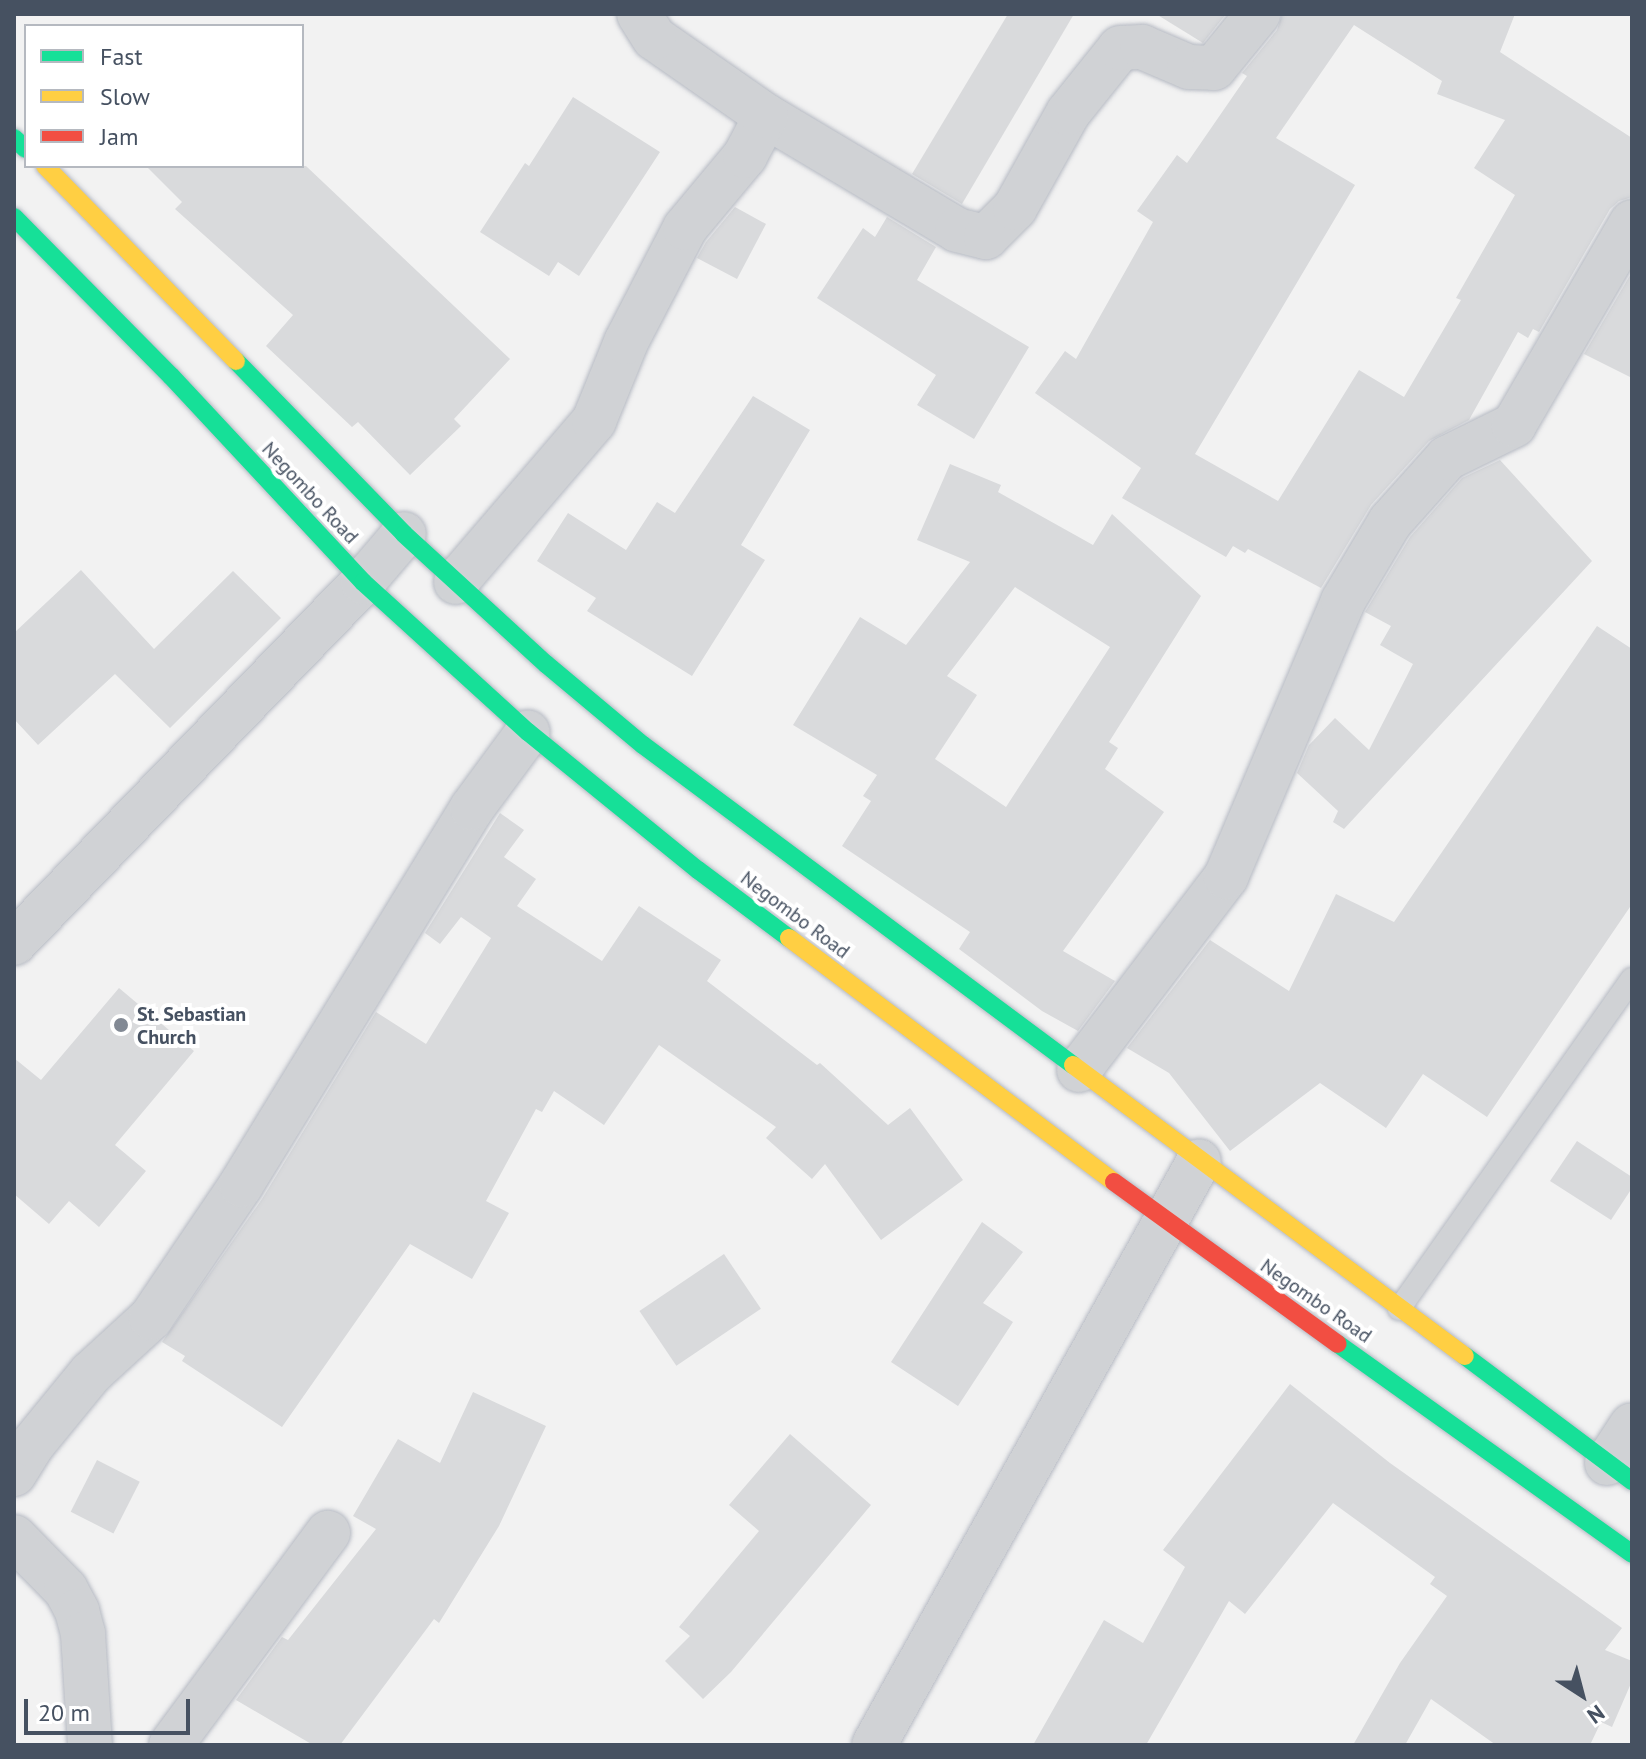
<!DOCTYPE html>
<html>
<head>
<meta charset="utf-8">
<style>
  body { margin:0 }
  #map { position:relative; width:1646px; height:1759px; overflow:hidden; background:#f2f2f2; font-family:"PT Sans",sans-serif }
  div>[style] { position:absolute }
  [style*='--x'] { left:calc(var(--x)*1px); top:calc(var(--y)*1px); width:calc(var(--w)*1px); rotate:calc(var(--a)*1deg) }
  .building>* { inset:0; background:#d9dadc; transform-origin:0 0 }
  .roads { filter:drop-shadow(0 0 2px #b6bac3) drop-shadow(0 0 2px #b6bac3) }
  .lane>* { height:22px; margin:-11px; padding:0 11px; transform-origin:11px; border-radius:11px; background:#d0d2d5 }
  .street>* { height:44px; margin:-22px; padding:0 22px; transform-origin:22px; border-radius:22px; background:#d0d2d5 }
  .fast>* { height:18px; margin:-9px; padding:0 9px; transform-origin:9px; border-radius:9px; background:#16e098 }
  .slow>* { height:18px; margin:-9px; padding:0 9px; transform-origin:9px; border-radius:9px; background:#ffcf43 }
  .jam>* { height:18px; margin:-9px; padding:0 9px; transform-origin:9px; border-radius:9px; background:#f24e42 }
  .dots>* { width:22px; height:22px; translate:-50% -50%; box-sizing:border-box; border:4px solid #fff; border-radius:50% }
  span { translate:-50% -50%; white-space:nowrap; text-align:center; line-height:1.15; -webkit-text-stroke:8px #fff; paint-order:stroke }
  .street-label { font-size:20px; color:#465161 }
  .poi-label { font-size:20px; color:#465161; font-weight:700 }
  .left { translate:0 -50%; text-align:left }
  .frame { position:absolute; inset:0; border:16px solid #465161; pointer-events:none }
  .legend { position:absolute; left:24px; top:24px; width:280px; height:144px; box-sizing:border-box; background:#fff; border:2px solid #b5b9c0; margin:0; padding:10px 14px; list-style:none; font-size:24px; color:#465161 }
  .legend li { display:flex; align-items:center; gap:16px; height:40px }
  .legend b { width:40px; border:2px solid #b5b9c0 }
  .north { position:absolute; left:1542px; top:1655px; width:80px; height:80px; -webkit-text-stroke:6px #fff; paint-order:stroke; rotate:144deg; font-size:22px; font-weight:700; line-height:32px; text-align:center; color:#465161 }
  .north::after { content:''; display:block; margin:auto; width:28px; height:36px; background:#465161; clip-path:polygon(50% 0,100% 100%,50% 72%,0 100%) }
  .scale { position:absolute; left:24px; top:1699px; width:166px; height:36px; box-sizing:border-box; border:4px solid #465161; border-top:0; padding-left:10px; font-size:24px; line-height:28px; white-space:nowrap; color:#465161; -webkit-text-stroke:6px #fff; paint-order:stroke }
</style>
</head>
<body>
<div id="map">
  <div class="building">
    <div style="clip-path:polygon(1008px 14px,1074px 14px,962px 204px,912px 174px)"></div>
    <div style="clip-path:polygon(1156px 14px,1226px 14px,1203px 43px)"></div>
    <div style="clip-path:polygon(evenodd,1282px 14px,1515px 14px,1500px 52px,1632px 138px,1632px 197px,1619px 201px,1610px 209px,1539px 332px,1533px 329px,1528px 338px,1518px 332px,1469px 420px,1429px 441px,1371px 505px,1321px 588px,1248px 549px,1245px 553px,1233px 546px,1226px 557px,1122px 498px,1141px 468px,1035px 393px,1065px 351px,1076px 359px,1153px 222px,1137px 211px,1177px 155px,1187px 163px,1247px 76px,1242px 73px,1277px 30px,1282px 14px,1354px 25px,1442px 81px,1437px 94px,1505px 120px,1474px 168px,1515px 195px,1456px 298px,1461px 300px,1404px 397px,1359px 370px,1278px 501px,1195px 454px,1355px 185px,1276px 138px,1354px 25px)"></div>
    <div style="clip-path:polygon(573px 97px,660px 152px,579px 276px,558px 262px,549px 276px,480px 232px,525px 163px,529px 166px)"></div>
    <div style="clip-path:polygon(146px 166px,306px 166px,510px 359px,454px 419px,461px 426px,410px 475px,358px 422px,352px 427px,266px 346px,293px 315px,175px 209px,182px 202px)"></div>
    <div style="clip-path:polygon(735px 207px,766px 224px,737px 279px,697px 258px,706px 242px)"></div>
    <div style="clip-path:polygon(887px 217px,936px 247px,917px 280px,1029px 347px,974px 439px,917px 405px,936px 375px,817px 298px,863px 228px,875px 237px)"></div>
    <div style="clip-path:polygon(1632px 272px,1632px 378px,1584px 354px)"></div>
    <div style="clip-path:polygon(753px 396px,810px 430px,741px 545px,765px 560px,692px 676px,587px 611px,596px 598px,537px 561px,568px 513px,626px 550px,657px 502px,675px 513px)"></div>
    <div style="clip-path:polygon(1500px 460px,1592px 561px,1344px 829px,1333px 822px,1338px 811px,1297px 773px,1309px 745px,1335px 718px,1369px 750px,1413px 664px,1380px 645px,1391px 626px,1365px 612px,1410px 537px,1462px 478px)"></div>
    <div style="clip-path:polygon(evenodd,950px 464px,1001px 485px,998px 492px,1093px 545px,1112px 514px,1201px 596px,1109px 742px,1118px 748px,1105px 769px,1164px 812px,1063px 951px,1115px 981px,1078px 1031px,1042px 1011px,959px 949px,970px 932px,842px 846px,871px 801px,863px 796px,877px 775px,793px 725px,860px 617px,906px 645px,970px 562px,917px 540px,950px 464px,1015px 587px,1110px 647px,1006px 807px,935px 759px,977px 695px,947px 676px,1015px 587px)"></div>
    <div style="clip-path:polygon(81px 570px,154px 649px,233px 571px,281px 618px,170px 728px,115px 674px,38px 745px,14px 719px,14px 633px)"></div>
    <div style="clip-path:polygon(1597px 626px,1632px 649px,1632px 904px,1487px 1117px,1423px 1074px,1386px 1128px,1320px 1083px,1230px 1151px,1169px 1073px,1127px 1048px,1210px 940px,1289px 991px,1336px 894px,1394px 922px)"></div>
    <div style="clip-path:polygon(500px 813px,524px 830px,504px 857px,536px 879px,517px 906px,602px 961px,639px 906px,721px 960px,707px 981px,817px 1065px,820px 1063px,888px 1125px,910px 1108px,963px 1180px,881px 1240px,825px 1164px,812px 1179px,766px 1138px,776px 1127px,659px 1045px,604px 1125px,554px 1091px,542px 1112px,536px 1109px,486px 1201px,509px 1213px,472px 1279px,410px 1244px,282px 1427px,182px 1361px,185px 1356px,162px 1342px,262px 1199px,376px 1012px,426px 1044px,491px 938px,461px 917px,440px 944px,425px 933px)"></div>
    <div style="clip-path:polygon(119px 988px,194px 1051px,115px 1145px,146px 1171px,99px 1227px,69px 1201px,49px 1224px,14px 1194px,14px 1058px,41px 1080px)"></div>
    <div style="clip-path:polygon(1577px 1141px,1632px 1177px,1632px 1188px,1611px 1220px,1550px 1181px)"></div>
    <div style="clip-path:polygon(982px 1222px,1023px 1252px,983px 1303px,1013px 1322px,958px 1406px,891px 1362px)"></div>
    <div style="left:724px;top:1254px;width:66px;height:102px;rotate:56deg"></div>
    <div style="clip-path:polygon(1290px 1384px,1390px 1463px,1622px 1628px,1605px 1650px,1632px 1661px,1632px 1681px,1612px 1727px,1601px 1722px,1590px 1745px,1496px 1745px,1431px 1699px,1405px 1745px,1353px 1745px,1400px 1663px,1447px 1596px,1430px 1584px,1435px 1577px,1333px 1503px,1245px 1614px,1229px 1601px,1146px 1745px,1033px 1745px,1104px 1620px,1143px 1643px,1185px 1567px,1163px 1550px)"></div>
    <div style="clip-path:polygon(473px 1392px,546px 1426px,499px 1526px,439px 1623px,434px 1619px,340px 1745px,313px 1745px,236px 1700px,282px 1637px,288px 1640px,376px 1529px,353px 1516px,398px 1439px,440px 1463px)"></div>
    <div style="clip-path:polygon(790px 1434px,871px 1505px,731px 1672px,703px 1699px,665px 1661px,690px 1636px,679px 1627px,759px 1531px,729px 1505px)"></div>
    <div style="left:97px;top:1460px;width:48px;height:58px;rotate:27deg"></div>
  </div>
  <div class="roads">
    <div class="lane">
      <div style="--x:1399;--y:1309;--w:404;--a:-54.8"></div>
    </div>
    <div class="street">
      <div style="--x:766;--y:116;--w:222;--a:30.8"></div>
      <div style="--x:957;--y:230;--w:30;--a:14"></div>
      <div style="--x:986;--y:237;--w:41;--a:-45"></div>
      <div style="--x:1015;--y:208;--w:109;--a:-60.8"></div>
      <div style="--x:1068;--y:113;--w:83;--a:-51.3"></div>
      <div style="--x:1120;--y:48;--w:22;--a:-3"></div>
      <div style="--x:1142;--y:47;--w:51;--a:23.1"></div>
      <div style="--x:1189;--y:67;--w:25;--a:2"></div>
      <div style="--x:1214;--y:68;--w:70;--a:-50.8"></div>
      <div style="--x:456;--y:582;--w:212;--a:-49.4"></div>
      <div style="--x:594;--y:421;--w:85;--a:-67.9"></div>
      <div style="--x:626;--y:342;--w:128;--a:-62.6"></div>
      <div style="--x:685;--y:228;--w:94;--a:-50.2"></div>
      <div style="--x:745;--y:156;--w:45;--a:-62.3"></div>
      <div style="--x:766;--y:116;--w:136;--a:-145.1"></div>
      <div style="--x:654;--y:38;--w:28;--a:-122"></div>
      <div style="--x:14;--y:943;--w:502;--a:-45.97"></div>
      <div style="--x:363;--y:582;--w:63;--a:-49.5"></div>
      <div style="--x:1079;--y:1070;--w:243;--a:-52.7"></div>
      <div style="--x:1226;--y:877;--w:300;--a:-67"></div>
      <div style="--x:1343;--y:601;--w:92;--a:-59.3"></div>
      <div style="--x:1390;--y:522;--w:86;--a:-48.3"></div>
      <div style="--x:1447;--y:458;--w:75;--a:-26.2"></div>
      <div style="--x:1514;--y:425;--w:235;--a:-59.8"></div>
      <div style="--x:1607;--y:1463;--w:45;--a:-56.7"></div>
      <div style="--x:14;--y:1474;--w:34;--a:-58"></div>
      <div style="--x:32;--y:1445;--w:93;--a:-50.7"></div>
      <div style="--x:91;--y:1373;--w:81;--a:-42.5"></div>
      <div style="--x:151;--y:1318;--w:161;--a:-55.9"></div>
      <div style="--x:241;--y:1185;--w:442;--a:-58.5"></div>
      <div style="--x:472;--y:808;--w:94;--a:-53.6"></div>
      <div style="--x:14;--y:1537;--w:74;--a:45.5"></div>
      <div style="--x:66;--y:1590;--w:24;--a:62"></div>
      <div style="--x:77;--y:1611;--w:24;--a:75"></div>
      <div style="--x:83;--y:1634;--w:111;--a:86.4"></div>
      <div style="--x:171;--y:1745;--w:264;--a:-53.5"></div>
      <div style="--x:874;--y:1745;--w:668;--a:-60.9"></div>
    </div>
    <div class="fast">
      <div style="--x:14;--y:138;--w:16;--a:43"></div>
      <div style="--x:14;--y:217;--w:223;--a:45.4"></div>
      <div style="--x:171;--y:376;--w:282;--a:47"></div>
      <div style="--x:363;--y:582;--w:223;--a:42.3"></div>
      <div style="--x:528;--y:732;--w:219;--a:39.1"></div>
      <div style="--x:698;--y:870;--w:114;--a:36.8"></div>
      <div style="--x:236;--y:361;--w:241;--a:45.8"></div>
      <div style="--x:404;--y:534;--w:193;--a:42.5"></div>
      <div style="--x:546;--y:664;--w:126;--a:39.9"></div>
      <div style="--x:643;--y:745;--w:536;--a:36.66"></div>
      <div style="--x:1338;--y:1344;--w:361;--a:35.5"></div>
      <div style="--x:1465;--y:1356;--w:209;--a:36.8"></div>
    </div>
    <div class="slow">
      <div style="--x:45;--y:166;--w:273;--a:45.6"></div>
      <div style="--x:789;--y:938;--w:406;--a:36.9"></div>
      <div style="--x:1073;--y:1065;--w:488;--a:36.6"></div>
    </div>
    <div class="jam">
      <div style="--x:1114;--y:1182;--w:276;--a:35.9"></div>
    </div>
  </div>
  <div class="dots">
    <div style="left:121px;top:1025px;background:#828994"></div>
  </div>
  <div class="street-label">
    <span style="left:310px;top:493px;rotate:47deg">Negombo Road</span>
    <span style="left:795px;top:915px;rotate:37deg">Negombo Road</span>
    <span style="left:1316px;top:1301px;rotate:35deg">Negombo Road</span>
  </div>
  <div class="poi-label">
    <span class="left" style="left:137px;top:1026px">St. Sebastian<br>Church</span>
  </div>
  <div class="frame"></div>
  <ul class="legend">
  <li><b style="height:10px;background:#16e098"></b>Fast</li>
  <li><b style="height:10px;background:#ffcf43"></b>Slow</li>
  <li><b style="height:10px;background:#f24e42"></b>Jam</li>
  </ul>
  <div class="north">N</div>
  <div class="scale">20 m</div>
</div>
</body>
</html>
